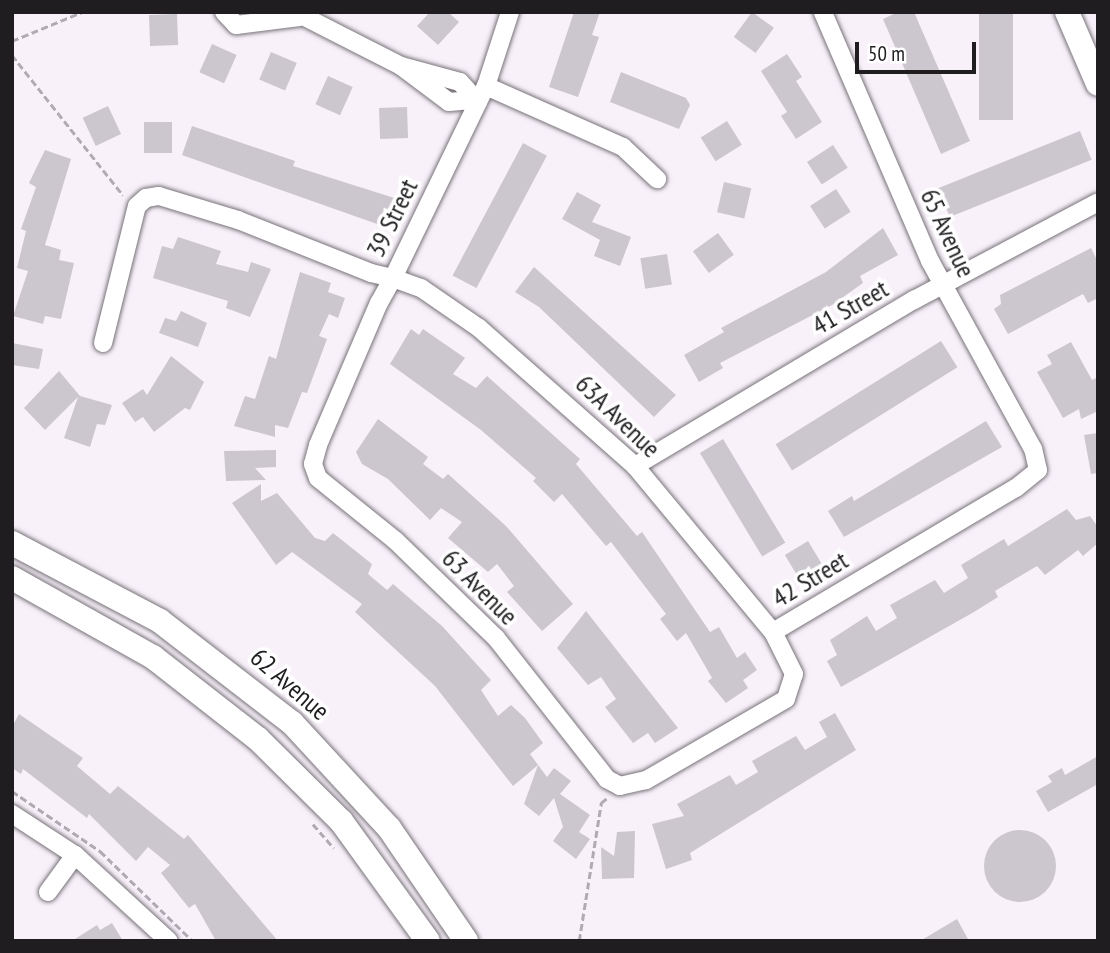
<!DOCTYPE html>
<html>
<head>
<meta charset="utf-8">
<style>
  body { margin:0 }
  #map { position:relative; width:1110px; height:953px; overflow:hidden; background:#f8f1fa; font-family:"PT Sans Narrow",sans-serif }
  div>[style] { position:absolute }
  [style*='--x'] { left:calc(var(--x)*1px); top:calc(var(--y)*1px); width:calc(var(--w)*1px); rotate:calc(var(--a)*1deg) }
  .building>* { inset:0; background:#ccc6ce; transform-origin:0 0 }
  .round { border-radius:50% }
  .path>* { height:2.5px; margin-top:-1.25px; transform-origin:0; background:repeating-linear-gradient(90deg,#b0abb2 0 7px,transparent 0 10.5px) }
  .roads { filter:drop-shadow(0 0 2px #787279) drop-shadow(0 0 2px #787279) }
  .street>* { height:18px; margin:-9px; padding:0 9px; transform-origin:9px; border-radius:9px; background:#fff }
  .secondary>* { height:24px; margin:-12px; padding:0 12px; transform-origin:12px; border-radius:12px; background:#fff }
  span { translate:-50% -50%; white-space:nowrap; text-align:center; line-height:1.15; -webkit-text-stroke:7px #fff; paint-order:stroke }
  .street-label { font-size:26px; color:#1f1d20 }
  .frame { position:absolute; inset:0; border:14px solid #1f1d20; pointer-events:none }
  .scale { position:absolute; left:855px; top:42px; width:121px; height:32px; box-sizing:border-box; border:4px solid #1f1d20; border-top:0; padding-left:9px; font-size:21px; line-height:24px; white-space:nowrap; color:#1f1d20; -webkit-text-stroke:5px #fff; paint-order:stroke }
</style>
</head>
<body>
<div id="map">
  <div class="building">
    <div style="clip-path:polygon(430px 12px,448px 12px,459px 22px,438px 45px,417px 26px)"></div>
    <div style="clip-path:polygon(574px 12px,600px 12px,592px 35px,599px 37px,578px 97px,549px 87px)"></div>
    <div style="left:752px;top:12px;width:27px;height:31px;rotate:36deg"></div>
    <div style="clip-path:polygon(898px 12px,914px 12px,970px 141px,941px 154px,883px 19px)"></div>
    <div style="left:979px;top:12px;width:34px;height:108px"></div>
    <div style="left:177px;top:14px;width:31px;height:28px;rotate:88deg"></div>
    <div style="left:212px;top:44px;width:27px;height:31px;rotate:24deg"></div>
    <div style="left:271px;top:52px;width:28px;height:30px;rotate:23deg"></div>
    <div style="clip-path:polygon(787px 54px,802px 77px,796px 81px,822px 122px,796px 139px,781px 116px,787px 112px,761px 71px)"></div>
    <div style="clip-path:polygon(621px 72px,686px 98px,690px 105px,679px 129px,610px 102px)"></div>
    <div style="left:328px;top:76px;width:27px;height:31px;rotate:24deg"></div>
    <div style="left:108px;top:106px;width:31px;height:28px;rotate:65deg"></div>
    <div style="left:407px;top:107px;width:31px;height:28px;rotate:88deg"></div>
    <div style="left:727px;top:121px;width:28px;height:31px;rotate:58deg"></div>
    <div style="left:144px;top:122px;width:28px;height:31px"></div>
    <div style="clip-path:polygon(192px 126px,295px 161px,293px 166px,404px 201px,394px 230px,182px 155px)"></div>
    <div style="left:1080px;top:131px;width:31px;height:153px;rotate:68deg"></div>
    <div style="left:523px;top:143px;width:27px;height:150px;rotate:28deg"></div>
    <div style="left:833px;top:145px;width:27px;height:31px;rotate:57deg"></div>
    <div style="clip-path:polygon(45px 150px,71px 159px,45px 245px,61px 250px,59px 260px,74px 263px,61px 319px,45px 316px,43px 324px,13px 316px,28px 271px,17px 268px,26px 231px,21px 229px,36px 187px,29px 183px)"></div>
    <div style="left:724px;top:182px;width:28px;height:31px;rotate:13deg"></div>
    <div style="left:836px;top:189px;width:27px;height:31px;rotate:57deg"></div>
    <div style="clip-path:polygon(577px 192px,601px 205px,592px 222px,631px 237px,620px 266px,594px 256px,600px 240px,562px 219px)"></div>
    <div style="clip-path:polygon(883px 228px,898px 255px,860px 276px,863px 283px,832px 305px,720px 363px,723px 368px,699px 382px,684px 355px,724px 332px,721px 328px,826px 272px)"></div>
    <div style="left:718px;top:233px;width:27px;height:31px;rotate:54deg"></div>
    <div style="clip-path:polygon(178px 237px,221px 251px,216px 264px,248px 272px,251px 262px,271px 269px,250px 317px,226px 308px,228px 301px,153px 278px,162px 246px,173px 249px)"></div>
    <div style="clip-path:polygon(1091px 248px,1098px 262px,1098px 298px,1088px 303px,1083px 294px,1008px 334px,994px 309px,1001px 304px,1000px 295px)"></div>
    <div style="left:667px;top:254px;width:31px;height:27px;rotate:81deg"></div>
    <div style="clip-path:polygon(534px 267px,676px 395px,654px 417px,539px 307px,515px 292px)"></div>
    <div style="clip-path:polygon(300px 272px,331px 283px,328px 292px,345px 298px,338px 318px,329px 314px,319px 336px,327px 339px,307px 393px,302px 392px,288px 428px,275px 425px,275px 437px,234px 426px,245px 396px,255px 399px,269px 356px,276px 359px)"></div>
    <div style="clip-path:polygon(181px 311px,207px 323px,198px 347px,159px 333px,165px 318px,176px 321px)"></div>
    <div style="clip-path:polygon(411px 329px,419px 335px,423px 329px,465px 358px,453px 374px,476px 388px,487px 376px,580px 459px,576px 464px,637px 536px,642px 532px,710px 632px,719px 627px,737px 658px,745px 652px,757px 670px,743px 680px,748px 688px,726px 703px,708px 681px,712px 678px,686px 633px,677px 641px,660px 619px,666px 614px,611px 542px,606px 546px,562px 494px,554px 502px,533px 481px,536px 478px,481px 430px,390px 364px)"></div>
    <div style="left:941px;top:341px;width:31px;height:195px;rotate:58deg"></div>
    <div style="clip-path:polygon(1071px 342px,1092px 380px,1098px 377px,1098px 411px,1081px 419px,1079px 409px,1063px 418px,1037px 372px,1052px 364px,1047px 355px)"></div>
    <div style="clip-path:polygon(12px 343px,43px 349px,39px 369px,12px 365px)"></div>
    <div style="clip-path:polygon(171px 356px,204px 382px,190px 410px,185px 408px,154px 432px,143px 417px,135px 422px,122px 403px,143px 389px,147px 395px)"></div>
    <div style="clip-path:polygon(59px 371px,80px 396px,112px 405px,105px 425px,97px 424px,90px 447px,64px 438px,78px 397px,45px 430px,24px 408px)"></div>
    <div style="clip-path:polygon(378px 419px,428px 457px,423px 464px,443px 479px,448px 474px,506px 526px,573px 604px,542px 631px,507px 592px,514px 586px,497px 564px,488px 572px,448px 538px,462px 522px,441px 508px,430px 520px,388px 479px,362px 464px,356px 452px)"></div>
    <div style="clip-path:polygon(986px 421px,1002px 447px,844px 537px,828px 511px,852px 496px,854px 501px)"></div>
    <div style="clip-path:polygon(1098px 433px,1098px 473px,1091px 474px,1084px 435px)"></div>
    <div style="left:723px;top:439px;width:121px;height:27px;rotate:59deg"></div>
    <div style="clip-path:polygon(276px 450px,276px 467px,255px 468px,266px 480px,226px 481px,224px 451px)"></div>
    <div style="clip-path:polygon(261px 484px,261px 501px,277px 493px,315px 538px,325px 541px,333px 533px,372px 564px,368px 574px,387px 590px,393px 584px,442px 626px,491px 680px,481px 690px,498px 716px,511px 705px,525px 718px,543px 743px,530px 754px,547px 777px,554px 768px,571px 781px,560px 794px,590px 815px,579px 832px,590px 839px,576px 859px,553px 841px,563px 827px,554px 798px,539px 816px,524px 804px,538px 765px,513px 786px,435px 686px,355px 612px,362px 604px,292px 552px,276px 565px,232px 503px)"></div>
    <div style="clip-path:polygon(1067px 509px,1076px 520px,1090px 516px,1098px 527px,1098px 543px,1083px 556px,1078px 550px,1045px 575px,1037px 566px,995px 591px,998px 597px,974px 612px,841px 687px,827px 661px,837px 655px,830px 640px,867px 616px,876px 631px,897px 618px,890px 605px,935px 580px,944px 593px,968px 578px,961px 565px,1004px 539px,1008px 546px)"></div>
    <div style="left:808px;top:541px;width:31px;height:27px;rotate:59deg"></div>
    <div style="clip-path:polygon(586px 611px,678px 728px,655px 743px,648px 733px,633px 743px,605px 707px,616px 699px,601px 677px,588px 685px,557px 648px)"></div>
    <div style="clip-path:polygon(835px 713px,856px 750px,690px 853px,692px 860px,666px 869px,652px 824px,684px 816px,677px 804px,730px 775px,736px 785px,758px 772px,752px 761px,796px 736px,805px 750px,827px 737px,819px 722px)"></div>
    <div style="clip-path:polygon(19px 714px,83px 758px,77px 766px,110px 794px,118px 786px,184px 839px,188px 835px,278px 941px,216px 941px,195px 904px,189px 908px,161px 873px,170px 865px,148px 847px,136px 861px,89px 814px,87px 818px,23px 769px,21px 774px,12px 768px,12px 727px)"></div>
    <div style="clip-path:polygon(1098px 756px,1098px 784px,1048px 812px,1036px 791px,1052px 782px,1048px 776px,1062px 768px,1065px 775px)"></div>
    <div class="round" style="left:984px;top:830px;width:72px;height:72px"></div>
    <div style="clip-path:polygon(635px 831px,634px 878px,602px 879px,601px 847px,614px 856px,617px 832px)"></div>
    <div style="clip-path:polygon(957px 919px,969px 941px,920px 941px)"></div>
    <div style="clip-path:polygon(112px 923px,123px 941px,72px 941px,97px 925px,100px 930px)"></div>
  </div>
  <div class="path">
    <div style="--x:12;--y:41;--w:76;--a:-22.5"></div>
    <div style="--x:12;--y:55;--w:179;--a:51.6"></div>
    <div style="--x:12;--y:791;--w:107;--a:34.3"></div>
    <div style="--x:100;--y:851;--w:129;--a:44.1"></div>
    <div style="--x:313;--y:824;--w:32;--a:49"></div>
    <div style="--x:579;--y:941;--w:140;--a:-80.9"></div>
    <div style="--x:601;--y:803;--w:8;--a:-40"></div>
  </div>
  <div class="roads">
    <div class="street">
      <div style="--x:224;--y:12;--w:18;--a:47"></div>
      <div style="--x:236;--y:25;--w:64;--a:-7.2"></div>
      <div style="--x:295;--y:12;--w:119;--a:27"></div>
      <div style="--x:401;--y:66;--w:60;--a:36.9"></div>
      <div style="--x:449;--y:102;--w:23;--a:-5"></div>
      <div style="--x:401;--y:66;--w:61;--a:15.2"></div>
      <div style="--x:460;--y:82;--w:27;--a:48"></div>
      <div style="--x:486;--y:86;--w:150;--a:24"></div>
      <div style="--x:623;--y:147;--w:47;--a:43.3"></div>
      <div style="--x:103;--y:343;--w:141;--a:-76.1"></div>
      <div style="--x:137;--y:206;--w:12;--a:-42"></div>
      <div style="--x:146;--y:198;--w:13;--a:-9"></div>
      <div style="--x:159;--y:196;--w:83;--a:16.9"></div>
      <div style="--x:238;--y:220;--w:143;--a:21.7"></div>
      <div style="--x:371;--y:273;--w:23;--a:13"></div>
      <div style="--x:393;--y:278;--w:30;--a:20"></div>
      <div style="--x:421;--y:288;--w:70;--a:34.6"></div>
      <div style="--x:479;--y:328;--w:208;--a:41.5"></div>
      <div style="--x:635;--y:466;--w:216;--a:50.3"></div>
      <div style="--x:773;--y:632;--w:47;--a:63.4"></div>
      <div style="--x:794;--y:674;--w:26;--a:108"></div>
      <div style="--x:786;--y:699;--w:162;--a:149.9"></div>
      <div style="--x:646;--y:780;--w:27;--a:167"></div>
      <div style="--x:620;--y:786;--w:15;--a:-152"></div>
      <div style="--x:607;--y:779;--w:179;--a:-128.2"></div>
      <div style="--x:496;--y:638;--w:139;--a:-135.9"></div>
      <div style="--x:396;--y:541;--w:100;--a:-141.1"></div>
      <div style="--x:318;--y:478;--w:15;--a:-110"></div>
      <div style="--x:313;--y:464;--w:20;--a:-75"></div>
      <div style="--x:318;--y:445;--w:155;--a:-66.8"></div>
      <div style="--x:379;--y:303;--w:29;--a:-61"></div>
      <div style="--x:393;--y:278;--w:213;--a:-64.2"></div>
      <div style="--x:486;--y:86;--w:78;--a:-72"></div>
      <div style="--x:635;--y:466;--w:325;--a:-30.8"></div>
      <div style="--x:914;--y:300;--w:208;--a:-28"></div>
      <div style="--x:773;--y:632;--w:282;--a:-30.7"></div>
      <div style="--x:1016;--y:488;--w:28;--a:-39"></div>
      <div style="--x:1038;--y:470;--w:22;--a:-103"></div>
      <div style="--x:1033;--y:449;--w:214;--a:-118.7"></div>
      <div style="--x:930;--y:261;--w:271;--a:-113.3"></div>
      <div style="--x:12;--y:814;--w:75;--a:33.1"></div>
      <div style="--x:75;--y:855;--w:127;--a:42.5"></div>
      <div style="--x:48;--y:892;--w:46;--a:-53.9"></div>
    </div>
    <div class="secondary">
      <div style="--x:1067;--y:12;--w:78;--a:66.7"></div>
      <div style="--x:12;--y:543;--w:167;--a:27.8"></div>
      <div style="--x:160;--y:621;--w:167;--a:37.7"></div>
      <div style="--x:292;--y:723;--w:143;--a:47.3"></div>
      <div style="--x:389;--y:828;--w:137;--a:55.7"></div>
      <div style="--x:12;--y:578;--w:162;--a:29.3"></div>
      <div style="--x:153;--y:657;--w:133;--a:38"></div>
      <div style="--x:258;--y:739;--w:117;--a:44.7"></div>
      <div style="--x:341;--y:821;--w:148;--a:54.1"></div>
    </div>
  </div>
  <div class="street-label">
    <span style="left:392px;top:218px;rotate:-64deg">39 Street</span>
    <span style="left:948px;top:233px;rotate:65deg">65 Avenue</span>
    <span style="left:850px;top:307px;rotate:-30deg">41 Street</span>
    <span style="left:618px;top:416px;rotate:44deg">63A Avenue</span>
    <span style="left:810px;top:579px;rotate:-31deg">42 Street</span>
    <span style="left:480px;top:587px;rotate:45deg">63 Avenue</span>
    <span style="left:290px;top:684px;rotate:41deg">62 Avenue</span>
  </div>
  <div class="frame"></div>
  <div class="scale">50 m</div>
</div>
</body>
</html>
